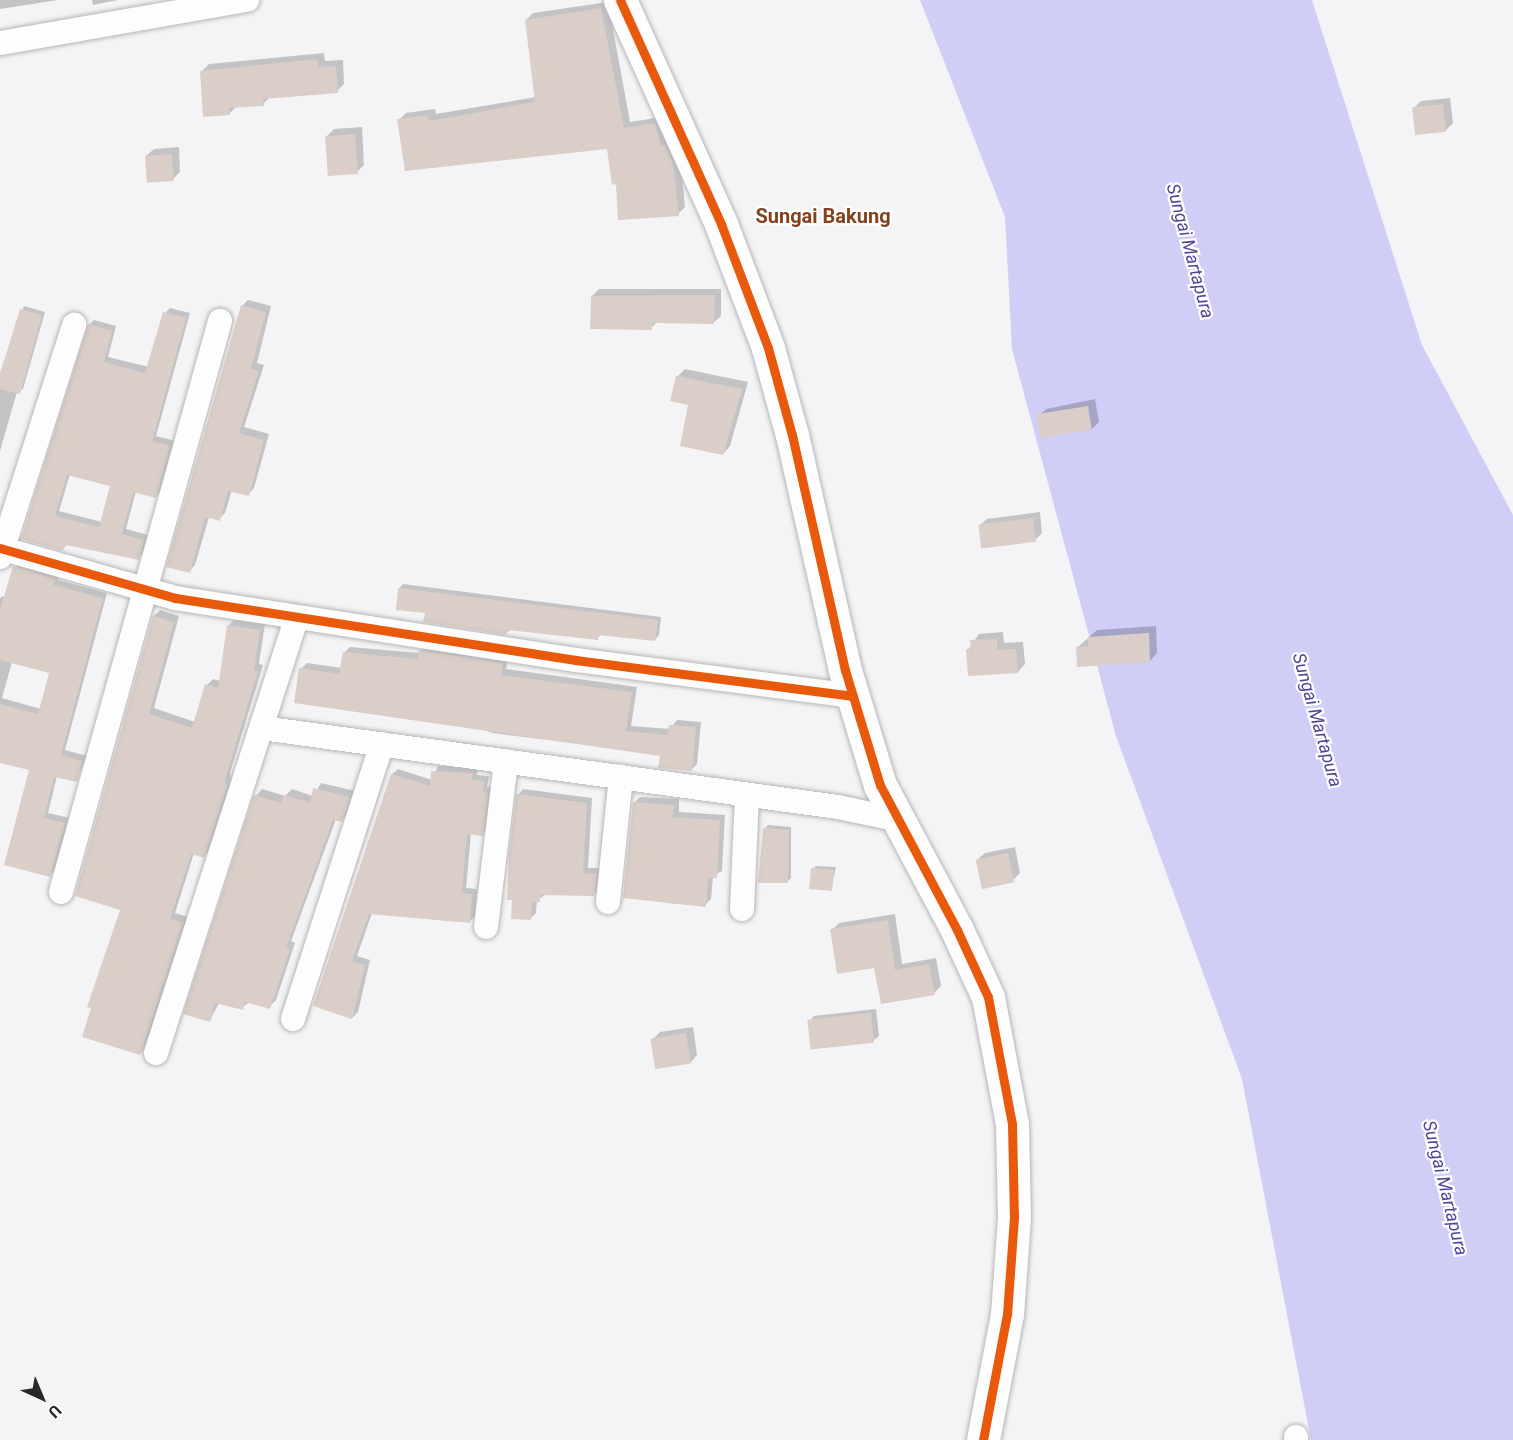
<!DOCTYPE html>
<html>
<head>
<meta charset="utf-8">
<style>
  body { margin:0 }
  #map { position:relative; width:1513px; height:1440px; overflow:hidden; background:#f4f4f6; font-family:Roboto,sans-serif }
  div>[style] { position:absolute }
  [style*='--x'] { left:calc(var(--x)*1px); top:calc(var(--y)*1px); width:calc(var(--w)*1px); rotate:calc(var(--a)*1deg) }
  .water>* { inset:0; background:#d0cef7 }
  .shadow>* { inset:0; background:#0003 }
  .building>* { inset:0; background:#dbcdc7; transform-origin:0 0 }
  .roads { filter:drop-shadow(0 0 2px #b6b6b7) drop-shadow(0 0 2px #b6b6b7) }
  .street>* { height:24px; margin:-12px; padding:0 12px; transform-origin:12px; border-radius:12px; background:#fdfdfe }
  .secondary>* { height:33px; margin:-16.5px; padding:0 16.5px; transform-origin:16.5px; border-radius:16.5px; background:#fdfdfe }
  .cycleway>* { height:9px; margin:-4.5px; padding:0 4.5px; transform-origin:4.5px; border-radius:4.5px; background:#e8590c }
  span { translate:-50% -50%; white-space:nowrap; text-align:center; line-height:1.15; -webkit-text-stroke:4.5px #fff; paint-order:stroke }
  .water-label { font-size:18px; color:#504596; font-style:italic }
  .quarter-label { font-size:20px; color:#81421d; font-weight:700 }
  .north { position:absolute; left:12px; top:1368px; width:60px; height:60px; -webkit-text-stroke:4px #fff; paint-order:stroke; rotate:136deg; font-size:16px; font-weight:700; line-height:24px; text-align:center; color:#282829 }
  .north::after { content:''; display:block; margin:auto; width:21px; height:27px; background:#282829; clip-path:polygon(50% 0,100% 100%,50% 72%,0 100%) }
</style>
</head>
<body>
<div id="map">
  <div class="water">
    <div style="clip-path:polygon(920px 0,1312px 0,1422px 345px,1513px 515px,1513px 1440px,1311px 1440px,1242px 1079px,1116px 736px,1012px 349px,1005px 217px)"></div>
  </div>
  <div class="shadow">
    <div style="clip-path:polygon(0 0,58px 0,0 9px)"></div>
    <div style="clip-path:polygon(92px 0,118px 0,93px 5px)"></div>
    <div style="clip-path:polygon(608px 2px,630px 122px,662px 117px,680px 156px,685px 207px,678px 214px,617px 182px,608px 147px,399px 120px,406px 113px,435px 109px,436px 114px,536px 97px,526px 20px,533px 13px)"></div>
    <div style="clip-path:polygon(324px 53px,325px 61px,343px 60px,344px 84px,337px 91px,271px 96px,263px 104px,237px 106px,229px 114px,202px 71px,209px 64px)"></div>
    <div style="clip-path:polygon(1450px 98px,1453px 123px,1445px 131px,1414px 108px,1421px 101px)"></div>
    <div style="clip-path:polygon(362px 127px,364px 165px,357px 172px,327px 136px,334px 129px)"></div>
    <div style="clip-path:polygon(179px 147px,180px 172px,173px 179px,146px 156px,154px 149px)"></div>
    <div style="clip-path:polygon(599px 289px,721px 289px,721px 316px,713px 323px,657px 322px,651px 328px,592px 296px)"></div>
    <div style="clip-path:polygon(248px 300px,271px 306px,257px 363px,264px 365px,244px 427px,269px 434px,254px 488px,248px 494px,232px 490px,225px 513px,219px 519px,209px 517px,195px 565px,189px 572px,242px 306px)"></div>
    <div style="clip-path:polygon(24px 306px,45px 312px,23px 389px,17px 392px,0 451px,0 373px)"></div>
    <div style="clip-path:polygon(evenodd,170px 308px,190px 313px,156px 436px,175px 441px,161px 491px,155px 496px,136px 491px,126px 529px,148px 535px,143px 553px,138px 558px,68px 544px,62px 549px,23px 538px,89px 325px,94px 320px,116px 326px,108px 357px,149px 367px,165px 313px,170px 308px,70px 474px,112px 485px,102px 522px,59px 511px,70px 474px)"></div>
    <div style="clip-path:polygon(685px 369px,748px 382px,730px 446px,723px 454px,677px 377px)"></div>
    <div style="clip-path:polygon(1095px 399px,1099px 422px,1092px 429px,1039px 416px,1046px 409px)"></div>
    <div style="clip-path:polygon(1040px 512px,1042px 533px,1035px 540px,979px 526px,987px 519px)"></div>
    <div style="clip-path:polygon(evenodd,19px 562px,59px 574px,58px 580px,107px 593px,65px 750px,87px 756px,76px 781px,57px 776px,48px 813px,70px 818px,55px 870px,50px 875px,31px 769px,0 761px,0 598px,6px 595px,19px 562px,12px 662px,51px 672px,41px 709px,2px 698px,12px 662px)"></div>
    <div style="clip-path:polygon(403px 584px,661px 617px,659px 635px,655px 640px,602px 634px,597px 638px,511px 629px,506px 633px,426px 612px,399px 589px)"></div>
    <div style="clip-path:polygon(160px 610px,179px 616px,154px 708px,195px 722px,207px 685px,213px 679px,220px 681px,228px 626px,234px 620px,265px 624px,259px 664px,263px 665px,230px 773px,232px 780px,210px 850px,204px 856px,194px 853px,175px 913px,188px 917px,146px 1047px,140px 1053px,122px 909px,154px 616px)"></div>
    <div style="clip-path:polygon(1156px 626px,1157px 653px,1150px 661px,1078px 647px,1097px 630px)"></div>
    <div style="clip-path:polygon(1003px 632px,1004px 643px,1023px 642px,1025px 664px,1018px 672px,968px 650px,979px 634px)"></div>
    <div style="clip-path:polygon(426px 645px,508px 658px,506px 669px,637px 687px,631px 726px,670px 729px,677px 720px,701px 722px,697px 764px,691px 770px,661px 754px,493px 733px,301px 669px,307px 663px,342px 668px,344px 653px,350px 647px,420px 653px)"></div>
    <div style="clip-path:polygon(438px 766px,478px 767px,477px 775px,489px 776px,487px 787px,493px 788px,488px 829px,482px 834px,471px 833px,466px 888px,477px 889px,475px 916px,469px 922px,372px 913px,357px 956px,370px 960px,358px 1012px,352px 1018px,315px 1006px,392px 774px,398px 769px,432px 780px)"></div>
    <div style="clip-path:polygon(321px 783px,355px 791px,348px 814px,341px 821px,336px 819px,291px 941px,295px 943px,276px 1000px,269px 1007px,249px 1002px,242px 1008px,219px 1003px,210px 1020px,256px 796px,262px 789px,285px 796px,292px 789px,313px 796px)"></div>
    <div style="clip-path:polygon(523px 789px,592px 798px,588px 868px,602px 868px,599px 889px,594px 895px,545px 895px,537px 900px,536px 913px,531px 918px,518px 795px)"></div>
    <div style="clip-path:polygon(640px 797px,679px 799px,679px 812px,725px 815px,722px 871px,713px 876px,711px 899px,705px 905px,666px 903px,634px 803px)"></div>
    <div style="clip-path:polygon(768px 825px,791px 827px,791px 878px,787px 882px,765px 828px)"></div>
    <div style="clip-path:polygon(1015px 847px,1020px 873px,1013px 880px,977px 860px,985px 853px)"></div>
    <div style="clip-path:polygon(816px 866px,836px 867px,831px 889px,813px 869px)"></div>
    <div style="clip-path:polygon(895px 914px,902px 964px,936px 958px,941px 986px,934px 993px,875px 966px,832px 930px,839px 923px)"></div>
    <div style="clip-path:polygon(876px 1009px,879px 1036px,873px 1041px,809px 1022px,814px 1016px)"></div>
    <div style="clip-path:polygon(693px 1027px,697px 1055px,690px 1063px,653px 1039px,660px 1032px)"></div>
  </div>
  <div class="building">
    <div style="clip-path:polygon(601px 8px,624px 128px,655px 123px,661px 146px,665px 145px,673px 163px,679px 216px,618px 220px,616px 184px,612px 185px,607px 149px,405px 171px,397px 119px,428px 115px,429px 121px,535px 102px,525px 20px)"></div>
    <div style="clip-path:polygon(317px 59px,318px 67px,336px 66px,338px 93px,263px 99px,264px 106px,229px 108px,230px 115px,203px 117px,200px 71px)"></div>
    <div style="left:1443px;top:104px;width:28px;height:31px;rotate:84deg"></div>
    <div style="left:355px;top:134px;width:40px;height:30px;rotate:86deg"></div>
    <div style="left:172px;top:154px;width:27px;height:27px;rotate:86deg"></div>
    <div style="clip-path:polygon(715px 295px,714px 324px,652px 323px,652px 330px,590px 329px,591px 296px)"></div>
    <div style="clip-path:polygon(241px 305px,266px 312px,251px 369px,259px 371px,239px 433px,264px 440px,249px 496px,228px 491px,220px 521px,205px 517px,190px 573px,166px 567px)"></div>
    <div style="clip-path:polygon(20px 309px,42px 315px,20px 394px,0 389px,0 374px)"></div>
    <div style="clip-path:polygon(evenodd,163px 312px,186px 318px,152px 441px,170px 446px,156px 498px,133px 492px,122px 534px,144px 540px,139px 560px,66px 545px,62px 551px,21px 539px,88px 324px,112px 331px,104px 362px,145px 373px,163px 312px,67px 475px,110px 486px,99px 527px,55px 516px,67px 475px)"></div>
    <div style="clip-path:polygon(676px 376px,742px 389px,723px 455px,680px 446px,688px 405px,670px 401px)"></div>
    <div style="left:1088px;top:406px;width:24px;height:52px;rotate:81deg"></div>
    <div style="left:1033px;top:518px;width:24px;height:55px;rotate:83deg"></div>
    <div style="clip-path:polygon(13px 566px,55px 579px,53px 585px,103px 598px,61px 755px,83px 761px,77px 782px,54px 777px,44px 818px,65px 823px,50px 877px,4px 865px,29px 770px,0 763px,0 704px,38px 714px,49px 673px,0 660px,0 610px)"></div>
    <div style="clip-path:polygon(398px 588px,658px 620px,655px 641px,598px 635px,598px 640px,507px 630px,507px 635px,423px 622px,425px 613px,396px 610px)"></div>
    <div style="clip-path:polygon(153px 616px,174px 622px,149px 714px,192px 728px,205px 684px,218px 688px,227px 625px,260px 630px,254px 670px,258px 671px,225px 780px,227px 787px,204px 858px,191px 854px,170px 919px,183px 923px,140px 1055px,82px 1037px,91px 1008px,87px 1007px,120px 910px,75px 896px)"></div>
    <div style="clip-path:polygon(1149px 633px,1150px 662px,1077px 667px,1076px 647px,1088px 646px,1088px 637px)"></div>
    <div style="clip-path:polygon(997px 639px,997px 650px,1016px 649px,1018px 673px,968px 676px,966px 649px,971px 649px,970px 640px)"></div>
    <div style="clip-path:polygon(419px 650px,503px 663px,501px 675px,632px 692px,626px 731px,668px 735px,669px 725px,696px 727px,692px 771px,658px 768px,660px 756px,294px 703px,299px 668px,339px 674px,343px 652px,418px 659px)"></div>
    <div style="clip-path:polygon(431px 771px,473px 773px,472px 780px,484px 781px,483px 792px,488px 793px,483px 836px,467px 834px,462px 893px,472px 894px,470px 923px,369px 914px,352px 961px,365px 965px,352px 1019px,313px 1006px,391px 774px,430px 786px)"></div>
    <div style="clip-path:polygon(313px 788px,350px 797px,342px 822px,333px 820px,286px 948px,290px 949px,270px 1009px,245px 1002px,243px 1010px,215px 1003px,210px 1022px,183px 1014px,254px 795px,281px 803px,284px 795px,310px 803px)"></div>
    <div style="clip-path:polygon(516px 794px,587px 803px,583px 873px,597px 874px,594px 896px,540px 895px,540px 902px,532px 902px,531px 920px,511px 919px,512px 900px,507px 900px,509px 855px)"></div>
    <div style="clip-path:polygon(633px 802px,674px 805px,673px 817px,720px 820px,717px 878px,708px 878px,706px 907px,623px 898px)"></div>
    <div style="clip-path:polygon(763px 828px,789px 830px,788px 883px,758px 883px)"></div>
    <div style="left:1008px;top:853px;width:30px;height:33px;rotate:78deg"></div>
    <div style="left:811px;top:868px;width:23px;height:21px;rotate:5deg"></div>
    <div style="clip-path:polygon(888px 920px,895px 970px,929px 964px,935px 995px,881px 1004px,874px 968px,837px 974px,830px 929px)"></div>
    <div style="left:871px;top:1013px;width:30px;height:64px;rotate:84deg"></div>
    <div style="left:686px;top:1033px;width:31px;height:36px;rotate:81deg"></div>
  </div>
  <div class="roads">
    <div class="street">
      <div style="--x:0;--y:43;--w:251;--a:-9.9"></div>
      <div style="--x:0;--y:548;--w:182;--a:15.9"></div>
      <div style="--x:175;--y:598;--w:406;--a:8.8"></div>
      <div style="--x:576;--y:660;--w:279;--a:7.4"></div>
      <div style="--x:0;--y:557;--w:244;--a:-72.3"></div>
      <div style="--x:262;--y:728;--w:581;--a:7.81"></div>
      <div style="--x:838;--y:807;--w:62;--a:12"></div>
      <div style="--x:61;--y:892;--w:593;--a:-74.44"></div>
      <div style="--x:608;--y:902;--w:126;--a:-84.1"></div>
      <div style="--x:742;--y:909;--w:114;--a:-87.5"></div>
      <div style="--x:486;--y:927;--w:167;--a:-83.1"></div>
      <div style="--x:293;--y:1019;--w:289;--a:-72.1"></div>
      <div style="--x:156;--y:1053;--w:458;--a:-72.1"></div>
      <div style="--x:1296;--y:1437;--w:3;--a:90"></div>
    </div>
    <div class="secondary">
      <div style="--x:620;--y:0;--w:246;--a:65.7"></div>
      <div style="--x:721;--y:224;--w:133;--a:69.2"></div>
      <div style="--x:768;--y:348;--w:90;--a:74.6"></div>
      <div style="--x:792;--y:435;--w:241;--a:77.3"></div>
      <div style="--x:845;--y:670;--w:120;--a:73.1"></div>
      <div style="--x:880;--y:785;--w:164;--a:62"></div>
      <div style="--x:957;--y:930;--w:74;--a:65.2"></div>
      <div style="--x:988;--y:997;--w:129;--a:79.3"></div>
      <div style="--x:1012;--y:1124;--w:93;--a:88.8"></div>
      <div style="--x:1014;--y:1217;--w:97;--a:94.1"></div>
      <div style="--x:1007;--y:1314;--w:128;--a:100.8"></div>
    </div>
  </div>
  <div class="cycleway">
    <div style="--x:620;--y:0;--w:246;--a:65.7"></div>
    <div style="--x:721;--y:224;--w:133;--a:69.2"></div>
    <div style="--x:768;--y:348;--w:90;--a:74.6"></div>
    <div style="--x:792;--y:435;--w:241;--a:77.3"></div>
    <div style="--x:845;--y:670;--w:120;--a:73.1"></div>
    <div style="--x:880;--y:785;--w:164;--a:62"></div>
    <div style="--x:957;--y:930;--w:74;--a:65.2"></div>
    <div style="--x:988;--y:997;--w:129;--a:79.3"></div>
    <div style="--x:1012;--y:1124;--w:93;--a:88.8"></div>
    <div style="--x:1014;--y:1217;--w:97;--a:94.1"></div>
    <div style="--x:1007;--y:1314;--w:128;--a:100.8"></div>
    <div style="--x:0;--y:548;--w:182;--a:15.9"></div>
    <div style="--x:175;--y:598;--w:406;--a:8.8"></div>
    <div style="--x:576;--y:660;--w:279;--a:7.4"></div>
  </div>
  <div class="water-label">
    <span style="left:1190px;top:251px;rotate:75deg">Sungai Martapura</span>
    <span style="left:1317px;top:720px;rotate:74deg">Sungai Martapura</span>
    <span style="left:1445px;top:1188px;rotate:76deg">Sungai Martapura</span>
  </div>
  <div class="quarter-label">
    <span style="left:823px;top:216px">Sungai Bakung</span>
  </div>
  <div class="north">U</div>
</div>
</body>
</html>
